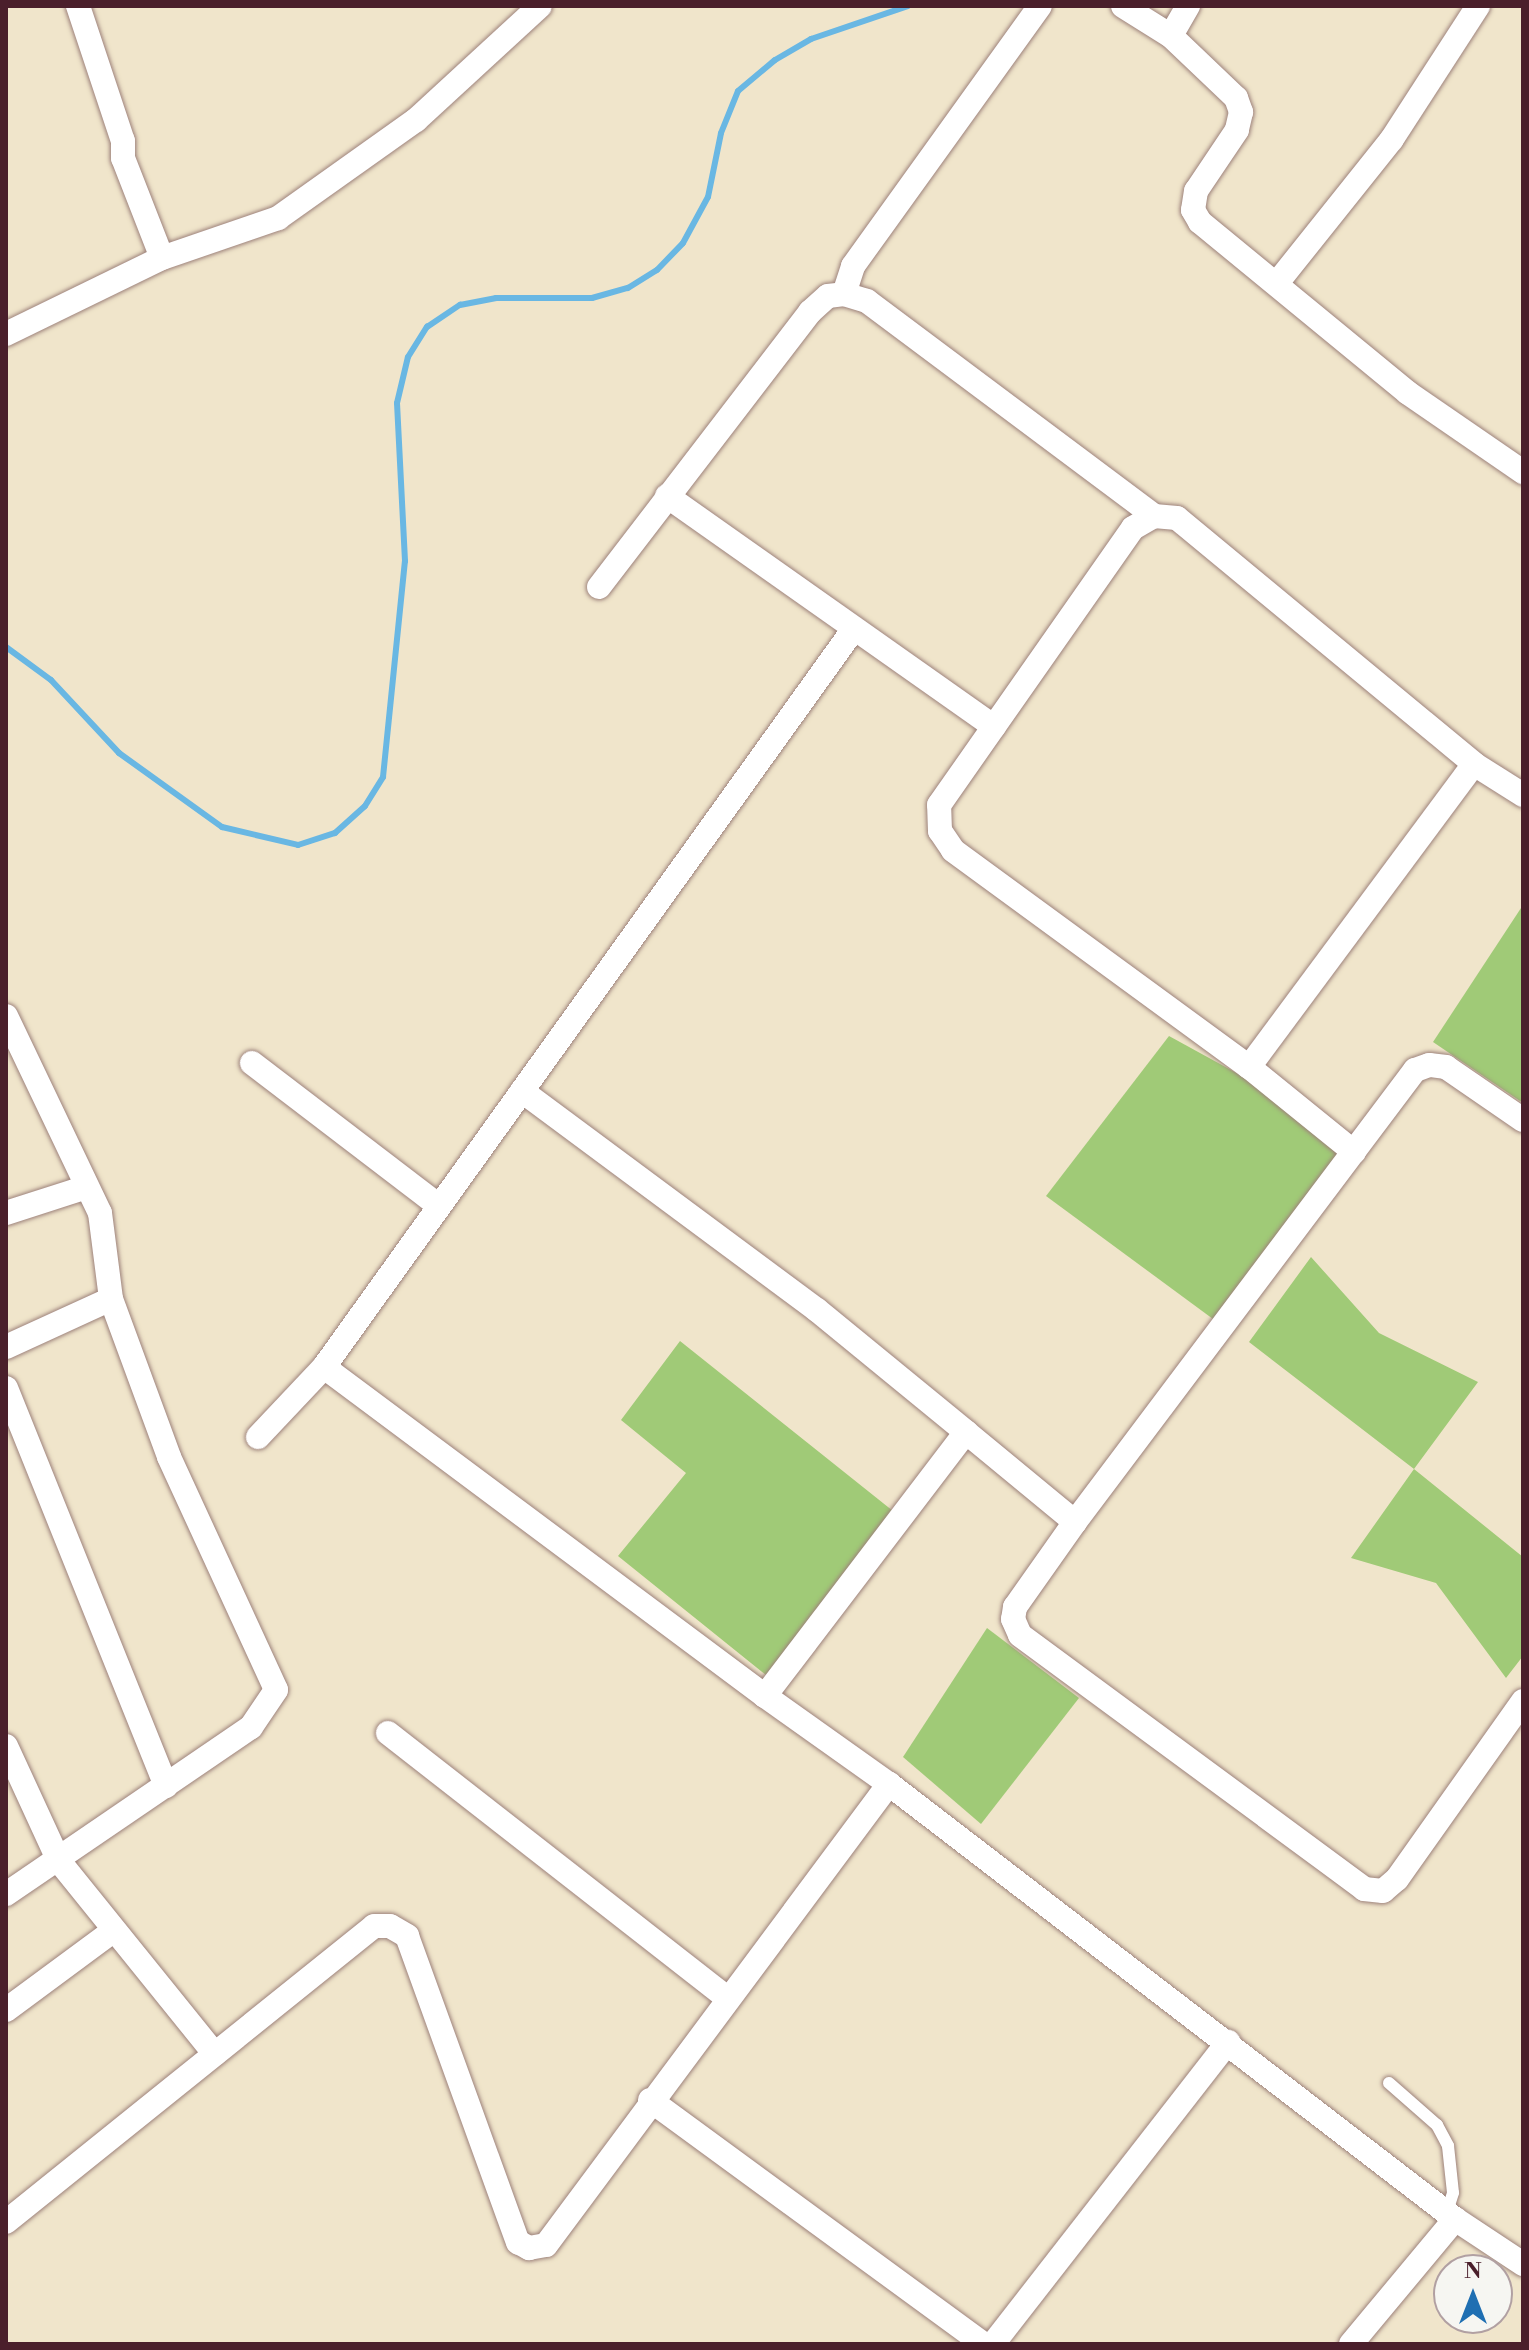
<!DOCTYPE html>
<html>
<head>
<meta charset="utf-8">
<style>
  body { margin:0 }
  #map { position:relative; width:1529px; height:2350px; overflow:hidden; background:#f0e5cb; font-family:"Libre Bodoni",serif }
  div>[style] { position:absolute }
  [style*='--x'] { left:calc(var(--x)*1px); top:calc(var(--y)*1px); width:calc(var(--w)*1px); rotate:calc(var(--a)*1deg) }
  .green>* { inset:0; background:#a0ca77 }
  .stream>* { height:6px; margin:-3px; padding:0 3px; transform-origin:3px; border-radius:3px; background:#69b7e3 }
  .roads { filter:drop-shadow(0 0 2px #9d827b) drop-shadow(0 0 2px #9d827b) }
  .lane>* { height:12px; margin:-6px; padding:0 6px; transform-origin:6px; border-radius:6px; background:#fff }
  .street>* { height:24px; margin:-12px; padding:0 12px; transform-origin:12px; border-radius:12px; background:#fff }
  span { translate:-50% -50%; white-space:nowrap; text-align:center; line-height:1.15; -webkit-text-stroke:6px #f6f6f2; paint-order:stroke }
  .frame { position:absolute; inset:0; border:8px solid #4a1f2b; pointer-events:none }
  .north { position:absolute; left:1433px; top:2254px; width:80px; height:80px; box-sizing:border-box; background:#f6f6f2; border:2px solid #b1a0a2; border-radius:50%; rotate:0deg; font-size:22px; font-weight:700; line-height:32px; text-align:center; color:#4a1f2b }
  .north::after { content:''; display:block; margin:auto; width:28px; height:36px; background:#1f6fb2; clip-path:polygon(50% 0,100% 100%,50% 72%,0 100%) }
</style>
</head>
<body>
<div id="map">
  <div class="green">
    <div style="clip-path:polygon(1523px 905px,1523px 1103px,1433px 1042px)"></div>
    <div style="clip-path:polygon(1169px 1036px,1262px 1087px,1342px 1155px,1213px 1319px,1046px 1196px)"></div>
    <div style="clip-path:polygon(1311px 1257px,1379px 1333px,1478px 1382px,1414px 1469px,1523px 1557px,1523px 1656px,1506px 1678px,1436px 1583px,1351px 1558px,1414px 1469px,1249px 1342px)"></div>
    <div style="clip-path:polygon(680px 1341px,898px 1515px,766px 1675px,618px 1556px,686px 1473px,621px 1420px)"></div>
    <div style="clip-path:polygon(987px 1628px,1079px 1698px,981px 1824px,903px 1757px)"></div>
  </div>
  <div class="stream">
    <div style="--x:6;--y:647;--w:56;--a:36.3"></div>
    <div style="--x:51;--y:680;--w:100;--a:47"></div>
    <div style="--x:119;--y:753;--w:127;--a:35.7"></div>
    <div style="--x:222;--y:827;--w:78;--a:13.3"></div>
    <div style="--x:298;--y:845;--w:39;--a:-18"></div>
    <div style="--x:335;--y:833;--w:40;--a:-42"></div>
    <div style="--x:365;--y:806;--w:34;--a:-58"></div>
    <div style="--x:383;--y:777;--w:217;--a:-84.2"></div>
    <div style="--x:405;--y:561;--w:158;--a:-92.9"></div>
    <div style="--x:397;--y:403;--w:47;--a:-76.6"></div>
    <div style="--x:408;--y:357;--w:36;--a:-58"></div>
    <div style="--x:427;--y:327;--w:40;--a:-34"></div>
    <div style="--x:460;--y:305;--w:37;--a:-11"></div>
    <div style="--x:496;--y:298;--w:96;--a:0"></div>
    <div style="--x:592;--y:298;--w:37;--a:-16"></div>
    <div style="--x:628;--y:288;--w:34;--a:-32"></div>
    <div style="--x:657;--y:270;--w:37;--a:-46"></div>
    <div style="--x:683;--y:243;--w:52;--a:-61.5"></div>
    <div style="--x:708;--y:197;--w:65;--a:-78.5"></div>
    <div style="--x:721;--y:133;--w:45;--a:-68"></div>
    <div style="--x:738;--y:91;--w:48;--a:-40"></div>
    <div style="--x:775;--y:60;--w:42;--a:-30.3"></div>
    <div style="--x:811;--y:39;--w:102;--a:-18.8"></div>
  </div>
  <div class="roads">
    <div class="lane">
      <div style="--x:1389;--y:2083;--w:64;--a:41.2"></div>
      <div style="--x:1437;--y:2125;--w:24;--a:62"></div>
      <div style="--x:1448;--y:2146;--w:47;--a:83.9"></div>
      <div style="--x:1453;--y:2193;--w:20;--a:108"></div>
    </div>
    <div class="street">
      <div style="--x:78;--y:6;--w:142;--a:71.6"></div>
      <div style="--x:123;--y:141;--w:17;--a:90"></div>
      <div style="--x:123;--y:158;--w:107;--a:68.7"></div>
      <div style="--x:1123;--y:6;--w:57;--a:32"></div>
      <div style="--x:1188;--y:6;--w:34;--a:120"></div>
      <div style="--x:1171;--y:36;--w:90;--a:43.6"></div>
      <div style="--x:1236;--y:98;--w:15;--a:70"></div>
      <div style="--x:1241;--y:112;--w:18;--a:103"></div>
      <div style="--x:1237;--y:130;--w:73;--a:123.9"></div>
      <div style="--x:1196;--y:191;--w:19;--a:99"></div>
      <div style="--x:1193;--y:210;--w:14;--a:60"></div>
      <div style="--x:1200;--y:222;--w:269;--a:39.4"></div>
      <div style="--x:1408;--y:393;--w:140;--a:34.5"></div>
      <div style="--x:1277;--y:283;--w:184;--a:-51.4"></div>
      <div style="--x:1392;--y:139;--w:158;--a:-57.1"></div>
      <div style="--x:844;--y:294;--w:29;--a:-72"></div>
      <div style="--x:853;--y:266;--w:320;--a:-54.3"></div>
      <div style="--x:6;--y:334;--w:174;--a:-26"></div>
      <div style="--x:162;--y:258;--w:123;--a:-19"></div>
      <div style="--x:278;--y:218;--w:169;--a:-35.4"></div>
      <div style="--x:416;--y:120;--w:168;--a:-42.6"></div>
      <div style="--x:667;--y:496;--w:400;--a:35.2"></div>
      <div style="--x:599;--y:587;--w:347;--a:-52.5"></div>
      <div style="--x:810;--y:312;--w:24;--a:-42"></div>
      <div style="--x:828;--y:296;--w:16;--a:-7"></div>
      <div style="--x:844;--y:294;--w:24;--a:17"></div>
      <div style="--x:867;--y:301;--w:359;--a:36.8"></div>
      <div style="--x:6;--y:1016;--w:218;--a:64.5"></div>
      <div style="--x:100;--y:1213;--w:87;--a:82.7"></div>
      <div style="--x:111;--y:1299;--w:168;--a:69.8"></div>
      <div style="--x:169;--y:1457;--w:256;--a:65.3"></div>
      <div style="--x:276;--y:1690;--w:45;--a:124"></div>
      <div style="--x:251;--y:1727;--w:297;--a:145.7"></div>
      <div style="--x:252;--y:1063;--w:235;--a:37.4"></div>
      <div style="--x:1249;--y:1067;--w:367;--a:-143.8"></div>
      <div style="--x:953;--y:850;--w:23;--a:-124"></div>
      <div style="--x:940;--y:831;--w:26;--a:-92"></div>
      <div style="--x:939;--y:805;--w:338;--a:-55"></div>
      <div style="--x:1133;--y:528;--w:24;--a:-30"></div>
      <div style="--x:1154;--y:516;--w:23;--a:5"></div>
      <div style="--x:1177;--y:518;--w:386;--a:39.6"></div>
      <div style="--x:522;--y:1091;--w:367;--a:36.6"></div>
      <div style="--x:817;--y:1310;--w:193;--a:39.3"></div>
      <div style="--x:1523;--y:1120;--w:93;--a:-145.5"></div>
      <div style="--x:1446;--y:1067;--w:17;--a:-173"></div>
      <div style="--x:1429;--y:1065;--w:15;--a:160"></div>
      <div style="--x:1415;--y:1070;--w:566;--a:126.95"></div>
      <div style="--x:1075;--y:1522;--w:104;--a:125.2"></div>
      <div style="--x:1015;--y:1607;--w:12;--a:99"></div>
      <div style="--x:1013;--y:1619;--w:17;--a:66"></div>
      <div style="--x:1020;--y:1635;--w:428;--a:36.4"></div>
      <div style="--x:1364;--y:1889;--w:19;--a:6"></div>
      <div style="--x:1383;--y:1891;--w:18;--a:-41"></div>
      <div style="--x:1397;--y:1879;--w:218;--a:-54.7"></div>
      <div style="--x:1354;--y:1152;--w:135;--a:-141"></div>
      <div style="--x:1249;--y:1067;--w:377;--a:-53.4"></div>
      <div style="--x:1474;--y:764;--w:58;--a:32.3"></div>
      <div style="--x:6;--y:1213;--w:82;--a:-17.8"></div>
      <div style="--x:6;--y:1347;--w:115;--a:-24.6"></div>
      <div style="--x:324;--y:1367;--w:550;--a:36.72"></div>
      <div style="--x:6;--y:1388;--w:429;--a:68.1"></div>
      <div style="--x:258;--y:1437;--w:96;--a:-46.7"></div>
      <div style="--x:324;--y:1367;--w:907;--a:-54.33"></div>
      <div style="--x:1075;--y:1522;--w:141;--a:-140.5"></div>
      <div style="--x:966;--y:1432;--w:332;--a:127.3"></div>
      <div style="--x:765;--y:1696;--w:152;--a:35.4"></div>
      <div style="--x:889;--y:1784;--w:714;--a:37.54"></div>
      <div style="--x:1455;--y:2219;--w:82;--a:33.5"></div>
      <div style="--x:388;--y:1733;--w:430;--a:38"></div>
      <div style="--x:6;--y:1746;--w:127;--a:65.3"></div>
      <div style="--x:59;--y:1861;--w:248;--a:51.1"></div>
      <div style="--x:6;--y:2010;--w:134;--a:-36.5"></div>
      <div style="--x:650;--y:2100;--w:413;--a:36.2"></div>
      <div style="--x:6;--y:2222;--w:472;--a:-38.8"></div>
      <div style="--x:374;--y:1926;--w:16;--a:0"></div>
      <div style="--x:390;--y:1926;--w:20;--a:30"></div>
      <div style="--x:407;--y:1936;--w:326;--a:70.1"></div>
      <div style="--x:518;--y:2242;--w:13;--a:29"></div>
      <div style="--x:529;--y:2248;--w:17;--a:-10"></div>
      <div style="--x:546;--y:2245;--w:575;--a:-53.35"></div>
      <div style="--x:993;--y:2344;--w:383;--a:-52.1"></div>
      <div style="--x:1351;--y:2344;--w:163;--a:-50.2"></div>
    </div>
  </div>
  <div class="frame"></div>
  <div class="north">N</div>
</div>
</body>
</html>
